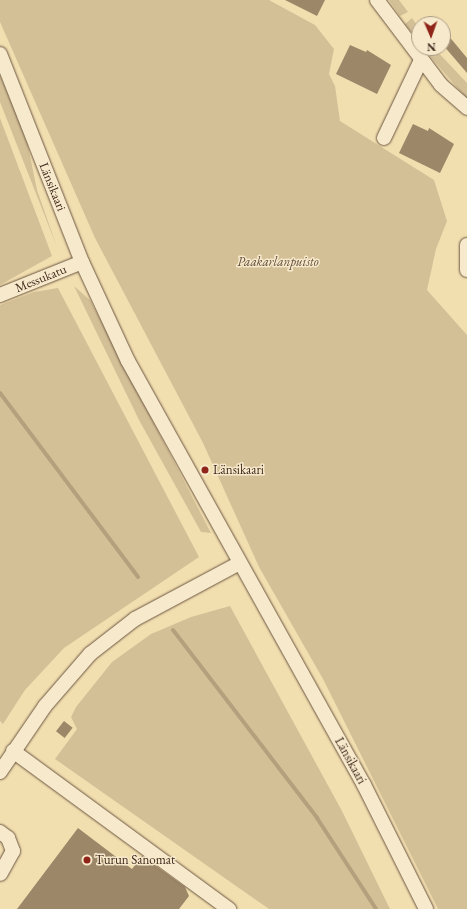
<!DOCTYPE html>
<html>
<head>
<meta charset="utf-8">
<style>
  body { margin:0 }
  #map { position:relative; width:467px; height:909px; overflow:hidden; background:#f2dfb0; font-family:"EB Garamond",serif }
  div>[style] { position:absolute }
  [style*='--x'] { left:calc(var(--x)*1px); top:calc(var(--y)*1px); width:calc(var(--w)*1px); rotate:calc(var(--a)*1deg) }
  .green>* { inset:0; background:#d4c097 }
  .stream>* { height:4px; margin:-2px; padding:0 2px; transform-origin:2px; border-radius:2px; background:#b5a07e }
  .building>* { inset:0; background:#9c8769; transform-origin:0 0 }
  .roads { filter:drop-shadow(0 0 1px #6c5541) drop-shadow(0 0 1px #6c5541) }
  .minor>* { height:14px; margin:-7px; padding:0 7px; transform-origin:7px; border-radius:7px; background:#f7eacc }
  .dots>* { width:11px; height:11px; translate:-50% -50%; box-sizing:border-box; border:2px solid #f7eacc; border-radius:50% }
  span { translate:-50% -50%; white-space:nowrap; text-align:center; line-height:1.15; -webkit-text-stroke:3px #f7eacc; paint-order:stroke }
  .street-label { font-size:13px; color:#3f271c }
  .park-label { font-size:13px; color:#644d3b; font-style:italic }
  .poi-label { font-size:13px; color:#3f271c }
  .left { translate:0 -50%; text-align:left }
  .north { position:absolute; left:411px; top:16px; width:40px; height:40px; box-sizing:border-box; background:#f7eacc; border:1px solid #ad9c86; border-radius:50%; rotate:178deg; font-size:11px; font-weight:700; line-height:16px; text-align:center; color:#3f271c }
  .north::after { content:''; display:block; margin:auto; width:14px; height:18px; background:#8f2418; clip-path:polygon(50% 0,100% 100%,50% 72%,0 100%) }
</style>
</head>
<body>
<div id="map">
  <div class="green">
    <div style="clip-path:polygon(0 0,269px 0,315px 25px,334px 49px,329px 74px,335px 86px,340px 121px,434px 180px,447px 221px,436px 249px,427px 290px,467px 335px,467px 909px,438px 909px,323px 679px,259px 567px,203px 443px,95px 238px,0 22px)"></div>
    <div style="clip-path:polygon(389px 0,399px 0,408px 12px,400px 16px)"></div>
    <div style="clip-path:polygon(412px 18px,419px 28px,419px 42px,405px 24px)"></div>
    <div style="clip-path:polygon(423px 48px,434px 48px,467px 83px,467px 99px)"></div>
    <div style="clip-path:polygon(0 75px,26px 136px,37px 190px,57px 247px,0 102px)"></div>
    <div style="clip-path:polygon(0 118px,52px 256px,0 285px)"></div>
    <div style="clip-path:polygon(74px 286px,90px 300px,211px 533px,201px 532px,139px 420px)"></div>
    <div style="clip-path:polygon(58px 288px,199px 557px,64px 648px,25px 690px,3px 724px,0 721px,0 305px,34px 292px)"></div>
    <div style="clip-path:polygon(230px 606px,342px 811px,390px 909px,269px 909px,55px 759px,77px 729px,71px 717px,76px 707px,112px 662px,151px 634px,191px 617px)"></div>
  </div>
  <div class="stream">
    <div style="--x:0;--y:393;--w:230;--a:53.1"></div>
    <div style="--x:173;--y:630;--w:237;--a:52.5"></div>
    <div style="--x:317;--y:818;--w:108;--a:57"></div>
  </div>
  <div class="building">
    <div style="clip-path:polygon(285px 0,325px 0,317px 16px)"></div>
    <div style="clip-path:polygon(443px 29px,467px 58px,467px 73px,443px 45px)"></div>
    <div style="clip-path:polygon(350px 45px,366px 52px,367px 50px,391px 65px,377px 94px,336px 74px)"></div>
    <div style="clip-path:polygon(413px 124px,428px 131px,429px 128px,454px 144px,440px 173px,399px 153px)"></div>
    <div style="left:64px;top:721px;width:11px;height:13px;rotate:38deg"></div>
    <div style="clip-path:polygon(78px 828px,132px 869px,142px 856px,185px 887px,189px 896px,179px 909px,17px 909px)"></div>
  </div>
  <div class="roads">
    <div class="minor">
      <div style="--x:377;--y:0;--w:106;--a:53"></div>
      <div style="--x:441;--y:85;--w:35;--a:41"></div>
      <div style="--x:0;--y:54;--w:224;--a:68.5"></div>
      <div style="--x:82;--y:262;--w:109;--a:65.1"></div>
      <div style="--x:128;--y:361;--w:485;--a:60.9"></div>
      <div style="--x:364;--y:785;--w:139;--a:63.4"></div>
      <div style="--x:384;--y:138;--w:86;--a:-64.6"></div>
      <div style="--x:467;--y:245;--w:25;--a:90"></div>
      <div style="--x:0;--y:295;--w:88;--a:-21.9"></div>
      <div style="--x:13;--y:751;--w:268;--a:36.2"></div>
      <div style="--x:0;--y:772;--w:80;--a:-55.7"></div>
      <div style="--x:45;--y:706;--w:69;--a:-49.1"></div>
      <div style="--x:90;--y:654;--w:57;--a:-37.9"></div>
      <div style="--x:135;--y:619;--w:119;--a:-28.1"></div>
      <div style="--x:0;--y:832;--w:10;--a:37"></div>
      <div style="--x:8;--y:838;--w:14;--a:69"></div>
      <div style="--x:13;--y:851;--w:26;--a:119"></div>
    </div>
  </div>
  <div class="dots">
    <div style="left:205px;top:470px;background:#8f2418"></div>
    <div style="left:87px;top:860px;background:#8f2418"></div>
  </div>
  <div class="street-label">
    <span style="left:52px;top:187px;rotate:68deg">Länsikaari</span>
    <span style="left:41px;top:279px;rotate:-22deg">Messukatu</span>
    <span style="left:350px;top:761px;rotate:61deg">Länsikaari</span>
  </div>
  <div class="park-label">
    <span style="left:278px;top:262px">Paakarlanpuisto</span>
  </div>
  <div class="poi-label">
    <span class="left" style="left:213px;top:470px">Länsikaari</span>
    <span class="left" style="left:95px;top:860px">Turun Sanomat</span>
  </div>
  <div class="north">N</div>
</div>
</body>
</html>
